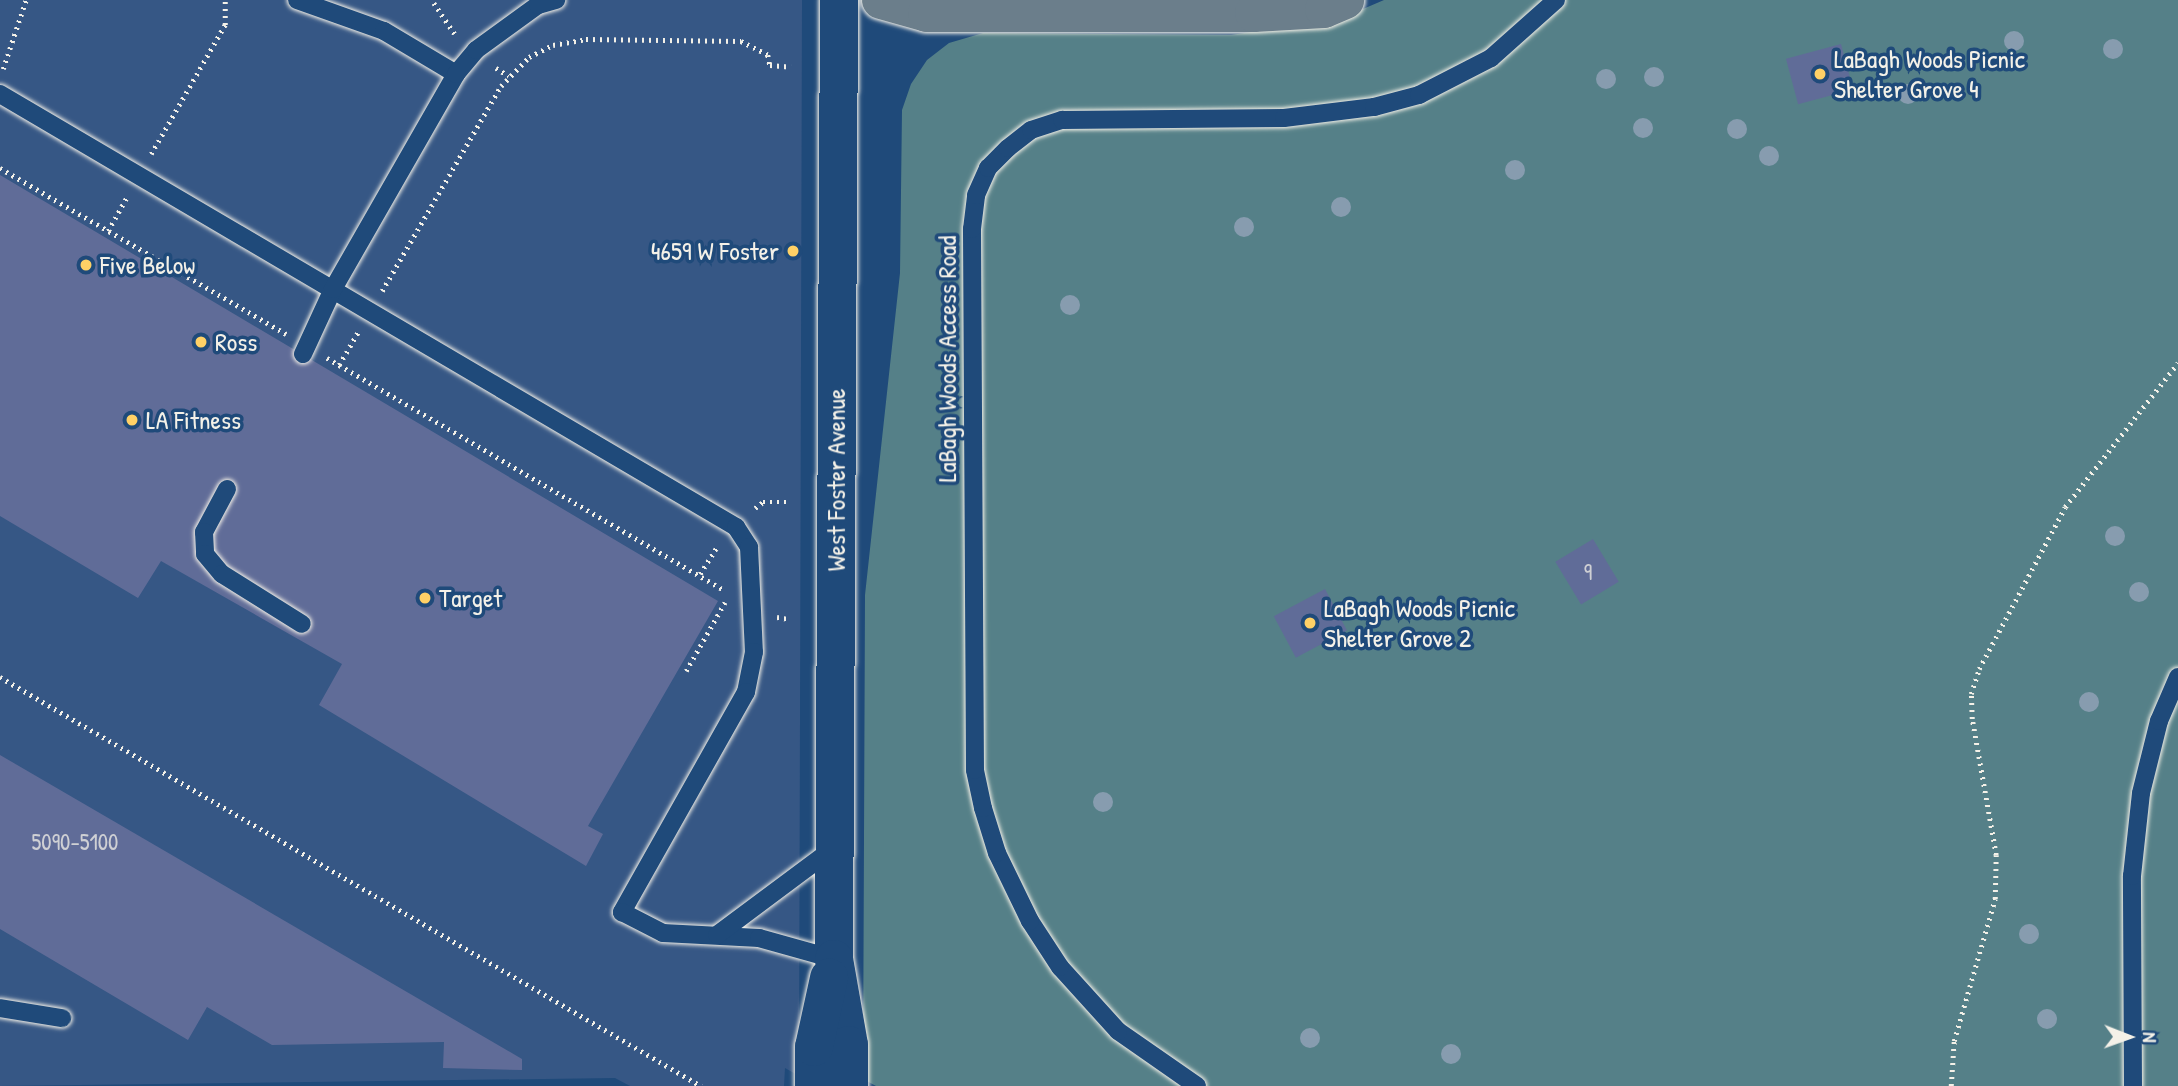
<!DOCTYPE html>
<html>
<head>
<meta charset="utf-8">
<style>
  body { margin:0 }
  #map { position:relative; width:2178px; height:1086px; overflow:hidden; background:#1f4a7a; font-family:"Patrick Hand",sans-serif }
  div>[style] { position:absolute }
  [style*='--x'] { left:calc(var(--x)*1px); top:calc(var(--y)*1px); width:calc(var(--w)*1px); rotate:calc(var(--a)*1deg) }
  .built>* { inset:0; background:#365785 }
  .green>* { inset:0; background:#558088 }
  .building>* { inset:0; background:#606c98; transform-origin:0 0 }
  .path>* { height:4.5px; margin-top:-2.25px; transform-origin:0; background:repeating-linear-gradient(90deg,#f4f1e8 0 2px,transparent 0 7px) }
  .roads { filter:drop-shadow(0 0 2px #f4f1e8) drop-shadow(0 0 2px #f4f1e8) }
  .service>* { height:18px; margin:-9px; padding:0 9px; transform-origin:9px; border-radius:9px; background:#1f4a7a }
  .secondary>* { height:38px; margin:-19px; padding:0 19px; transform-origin:19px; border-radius:19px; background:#1f4a7a }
  .motorway>* { height:38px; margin:-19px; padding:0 19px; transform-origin:19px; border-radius:19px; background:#6b7e8b }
  .trees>* { width:20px; height:20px; margin:-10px; border-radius:50%; background:#879caf }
  .dots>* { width:19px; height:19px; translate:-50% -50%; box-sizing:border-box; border:4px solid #1f4a7a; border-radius:50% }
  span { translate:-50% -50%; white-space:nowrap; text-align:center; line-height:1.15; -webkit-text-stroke:7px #1f4a7a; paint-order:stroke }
  .number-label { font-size:23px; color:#cfd0d4 }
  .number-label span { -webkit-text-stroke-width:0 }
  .poi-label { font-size:26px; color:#f4f1e8 }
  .left { translate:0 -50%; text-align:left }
  .right { translate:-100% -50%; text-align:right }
  .street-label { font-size:26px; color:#f4f1e8 }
  .north { position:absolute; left:2094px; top:1002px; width:70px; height:70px; -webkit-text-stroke:5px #1f4a7a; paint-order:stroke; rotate:91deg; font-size:19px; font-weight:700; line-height:28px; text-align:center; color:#f4f1e8 }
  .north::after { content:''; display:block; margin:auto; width:24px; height:32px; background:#f4f1e8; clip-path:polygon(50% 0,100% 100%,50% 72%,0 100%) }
</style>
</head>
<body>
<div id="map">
  <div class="built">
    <div style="clip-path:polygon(0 0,802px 0,799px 1076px,785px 1068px,784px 1086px,630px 1086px,615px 1078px,0 1086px)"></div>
  </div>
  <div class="green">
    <div style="clip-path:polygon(1384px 0,2178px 0,2178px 1086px,876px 1086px,863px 1079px,865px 595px,900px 273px,902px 110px,911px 84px,927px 60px,949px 43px,983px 33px,1231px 35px,1342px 18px)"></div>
  </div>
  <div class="building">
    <div style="left:1841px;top:44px;width:47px;height:57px;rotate:75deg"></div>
    <div style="clip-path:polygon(0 175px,718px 601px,588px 826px,603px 834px,586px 866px,319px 705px,342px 664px,161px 561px,138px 598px,0 516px)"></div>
    <div style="left:1593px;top:539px;width:50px;height:44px;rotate:59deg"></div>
    <div style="left:1325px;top:589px;width:47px;height:58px;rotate:62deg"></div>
    <div style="clip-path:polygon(0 755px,522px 1059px,522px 1070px,443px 1068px,444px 1042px,272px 1045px,207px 1007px,188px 1040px,0 929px)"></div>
  </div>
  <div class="path">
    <div style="--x:434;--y:3;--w:37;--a:56"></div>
    <div style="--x:496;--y:68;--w:15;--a:32"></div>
    <div style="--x:3;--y:69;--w:73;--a:-71.6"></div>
    <div style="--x:151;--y:154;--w:149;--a:-60.2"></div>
    <div style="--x:225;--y:25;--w:25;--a:-90"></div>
    <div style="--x:0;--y:168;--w:331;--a:30.1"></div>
    <div style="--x:108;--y:231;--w:38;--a:-61"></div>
    <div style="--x:382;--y:291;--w:237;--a:-59.9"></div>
    <div style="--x:501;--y:86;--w:40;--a:-46"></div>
    <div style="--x:529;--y:57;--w:27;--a:-27"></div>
    <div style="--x:553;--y:45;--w:34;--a:-10"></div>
    <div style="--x:586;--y:39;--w:155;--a:0.7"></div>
    <div style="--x:741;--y:41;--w:30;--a:27"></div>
    <div style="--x:768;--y:55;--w:10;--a:79"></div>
    <div style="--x:770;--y:65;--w:21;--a:5"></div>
    <div style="--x:327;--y:358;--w:460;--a:30.3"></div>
    <div style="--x:339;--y:365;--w:38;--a:-60"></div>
    <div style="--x:755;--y:508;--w:10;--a:-37"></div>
    <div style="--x:763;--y:502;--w:26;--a:0"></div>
    <div style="--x:700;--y:574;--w:34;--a:-58"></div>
    <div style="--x:777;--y:617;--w:11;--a:10"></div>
    <div style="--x:686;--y:671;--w:79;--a:-60.5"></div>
    <div style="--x:0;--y:677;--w:812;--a:30.26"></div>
    <div style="--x:1951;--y:1086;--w:45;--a:-86.2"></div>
    <div style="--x:1954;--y:1041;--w:148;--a:-73.9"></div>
    <div style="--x:1995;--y:899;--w:44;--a:-88.7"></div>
    <div style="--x:1996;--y:855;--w:138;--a:-100"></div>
    <div style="--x:1972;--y:719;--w:25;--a:-92"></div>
    <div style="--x:1971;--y:694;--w:26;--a:-72"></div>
    <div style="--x:1979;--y:669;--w:183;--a:-62"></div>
    <div style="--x:2065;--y:507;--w:183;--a:-51.9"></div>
  </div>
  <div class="roads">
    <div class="service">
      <div style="--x:297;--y:0;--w:92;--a:19.6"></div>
      <div style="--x:384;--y:31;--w:84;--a:30.8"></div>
      <div style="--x:0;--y:94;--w:854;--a:30.47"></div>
      <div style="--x:736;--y:527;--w:24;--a:57"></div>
      <div style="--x:749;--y:547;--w:105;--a:87.3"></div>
      <div style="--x:754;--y:652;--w:41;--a:101.3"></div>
      <div style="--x:746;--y:692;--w:253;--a:119.4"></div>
      <div style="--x:622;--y:912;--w:46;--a:27.1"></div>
      <div style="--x:663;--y:933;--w:96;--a:3"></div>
      <div style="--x:759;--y:938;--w:78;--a:15.6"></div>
      <div style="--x:303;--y:354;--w:72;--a:-65.2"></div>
      <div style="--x:333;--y:289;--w:248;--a:-60.2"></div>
      <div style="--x:456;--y:74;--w:31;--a:-50"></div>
      <div style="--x:476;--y:50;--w:77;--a:-36"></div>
      <div style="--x:538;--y:5;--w:19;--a:-16"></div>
      <div style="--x:227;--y:489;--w:49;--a:118.1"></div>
      <div style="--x:204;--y:532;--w:22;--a:87"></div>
      <div style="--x:205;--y:554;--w:26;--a:50"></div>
      <div style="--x:222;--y:574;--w:94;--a:32"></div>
      <div style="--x:717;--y:935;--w:147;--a:-36.7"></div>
      <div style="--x:0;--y:1008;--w:63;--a:9.2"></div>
      <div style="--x:1197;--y:1086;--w:96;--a:-145.2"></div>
      <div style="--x:1118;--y:1031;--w:86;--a:-132.2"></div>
      <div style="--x:1060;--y:967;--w:55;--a:-123.1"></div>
      <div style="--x:1030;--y:921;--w:76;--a:-115.9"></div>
      <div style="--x:997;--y:853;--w:47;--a:-107.3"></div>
      <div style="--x:983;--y:808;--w:39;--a:-102"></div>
      <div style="--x:975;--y:770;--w:541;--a:-90.32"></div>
      <div style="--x:972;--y:229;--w:34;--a:-83"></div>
      <div style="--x:976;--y:195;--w:30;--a:-66"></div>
      <div style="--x:988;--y:168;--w:28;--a:-45"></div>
      <div style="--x:1008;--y:148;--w:29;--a:-38"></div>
      <div style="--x:1031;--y:130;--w:33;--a:-18"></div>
      <div style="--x:1062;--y:120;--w:222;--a:-0.5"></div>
      <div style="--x:1284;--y:118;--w:91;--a:-7"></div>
      <div style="--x:1374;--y:107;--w:47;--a:-14.9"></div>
      <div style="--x:1419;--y:95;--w:81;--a:-27.2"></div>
      <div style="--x:1491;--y:58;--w:87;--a:-41.7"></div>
      <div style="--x:2133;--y:1086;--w:210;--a:-90.3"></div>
      <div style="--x:2132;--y:876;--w:83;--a:-83.8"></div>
      <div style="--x:2141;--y:793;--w:74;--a:-76"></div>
      <div style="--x:2159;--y:721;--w:48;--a:-66.6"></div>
    </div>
    <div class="secondary">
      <div style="--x:839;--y:0;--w:959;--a:90.3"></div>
      <div style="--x:834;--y:959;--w:87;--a:80.1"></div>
      <div style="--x:849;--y:1045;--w:41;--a:90"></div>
      <div style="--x:814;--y:1086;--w:39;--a:-90"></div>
      <div style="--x:814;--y:1047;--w:71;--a:-77.7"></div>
    </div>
    <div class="motorway">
      <div style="--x:881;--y:0;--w:48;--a:15.8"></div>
      <div style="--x:927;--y:13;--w:327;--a:0"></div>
      <div style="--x:1254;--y:13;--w:70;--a:-3.3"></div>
      <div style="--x:1324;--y:9;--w:23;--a:-23"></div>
    </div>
  </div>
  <div class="trees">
    <div style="left:2014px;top:41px"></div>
    <div style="left:2113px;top:49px"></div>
    <div style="left:1654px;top:77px"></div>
    <div style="left:1606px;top:79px"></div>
    <div style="left:1908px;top:94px"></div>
    <div style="left:1643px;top:128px"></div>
    <div style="left:1737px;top:129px"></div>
    <div style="left:1769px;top:156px"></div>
    <div style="left:1515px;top:170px"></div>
    <div style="left:1341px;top:207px"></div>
    <div style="left:1244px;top:227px"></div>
    <div style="left:1070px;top:305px"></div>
    <div style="left:2115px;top:536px"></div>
    <div style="left:2139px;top:592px"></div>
    <div style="left:2089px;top:702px"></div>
    <div style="left:1103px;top:802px"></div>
    <div style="left:2029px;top:934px"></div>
    <div style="left:2047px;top:1019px"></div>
    <div style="left:1310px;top:1038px"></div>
    <div style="left:1451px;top:1054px"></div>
  </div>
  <div class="dots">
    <div style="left:1820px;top:74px;background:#ffd166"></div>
    <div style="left:793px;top:251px;background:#ffd166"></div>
    <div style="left:86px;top:265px;background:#ffd166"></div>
    <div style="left:201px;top:342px;background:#ffd166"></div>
    <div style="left:132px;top:420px;background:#ffd166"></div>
    <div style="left:425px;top:598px;background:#ffd166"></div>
    <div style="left:1310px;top:623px;background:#ffd166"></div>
  </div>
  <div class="number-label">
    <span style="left:1588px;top:572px">9</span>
    <span style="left:75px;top:842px">5090-5100</span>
  </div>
  <div class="poi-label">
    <span class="left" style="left:1834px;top:74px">LaBagh Woods Picnic<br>Shelter Grove 4</span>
    <span class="right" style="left:779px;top:251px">4659 W Foster</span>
    <span class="left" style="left:100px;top:265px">Five Below</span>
    <span class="left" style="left:215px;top:342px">Ross</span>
    <span class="left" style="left:146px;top:420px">LA Fitness</span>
    <span class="left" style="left:439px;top:598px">Target</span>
    <span class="left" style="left:1324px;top:623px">LaBagh Woods Picnic<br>Shelter Grove 2</span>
  </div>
  <div class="street-label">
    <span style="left:947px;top:359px;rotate:-90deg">LaBagh Woods Access Road</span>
    <span style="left:836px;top:480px;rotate:-90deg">West Foster Avenue</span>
  </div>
  <div class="north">N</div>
</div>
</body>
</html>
